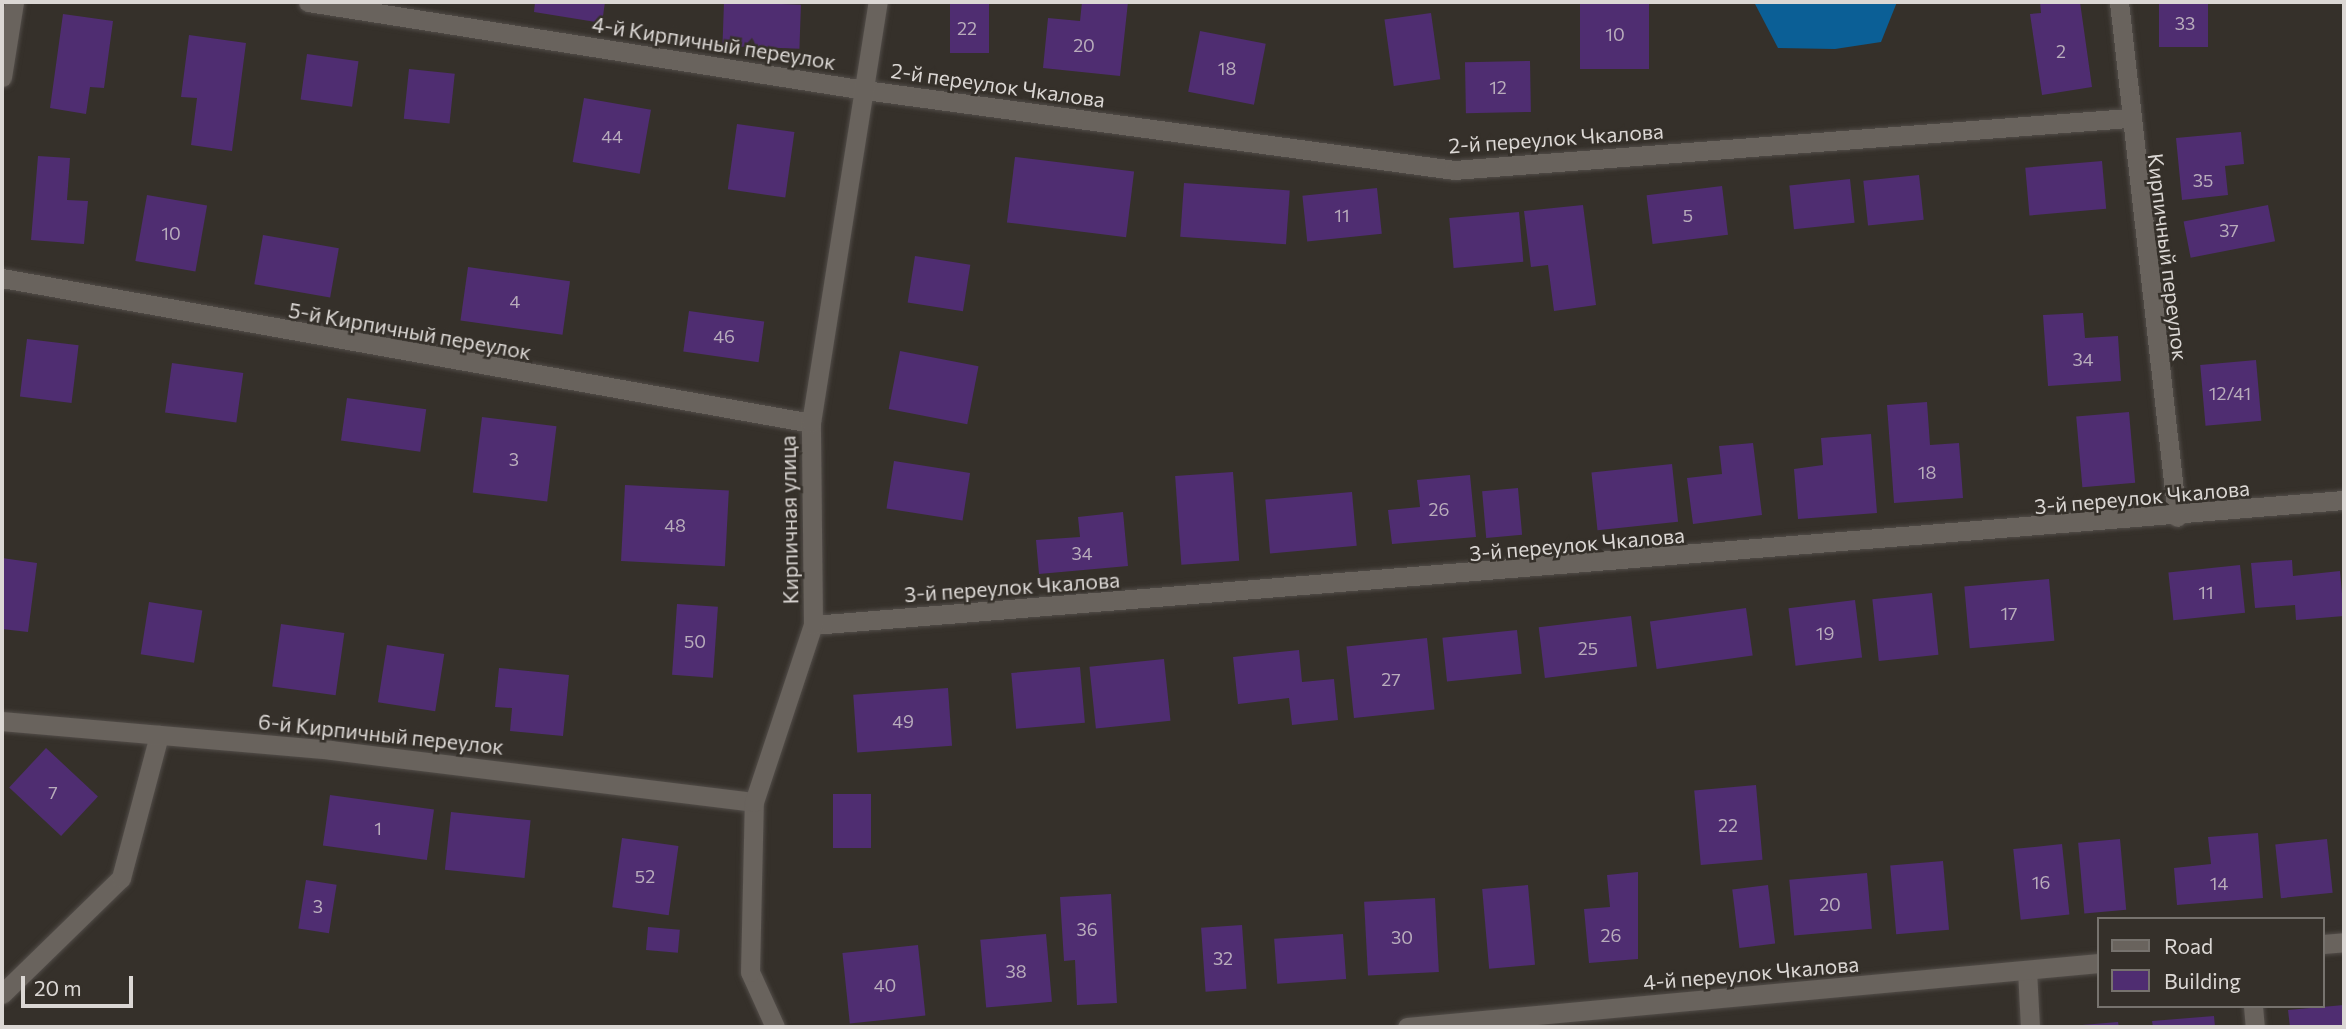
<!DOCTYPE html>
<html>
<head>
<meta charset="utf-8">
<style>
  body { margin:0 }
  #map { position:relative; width:2346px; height:1029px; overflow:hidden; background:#35302a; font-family:Commissioner,sans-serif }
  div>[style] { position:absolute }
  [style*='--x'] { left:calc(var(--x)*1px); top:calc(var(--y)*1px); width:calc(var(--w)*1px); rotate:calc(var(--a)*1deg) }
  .water>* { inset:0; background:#0b5f96 }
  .building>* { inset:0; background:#4f2d71; transform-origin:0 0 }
  .roads { filter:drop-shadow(0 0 2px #524d49) drop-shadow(0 0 2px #524d49) }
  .service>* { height:19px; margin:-9.5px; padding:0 9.5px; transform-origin:9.5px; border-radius:9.5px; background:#69635d }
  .minor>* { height:19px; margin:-9.5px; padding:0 9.5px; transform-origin:9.5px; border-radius:9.5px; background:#69635d }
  span { translate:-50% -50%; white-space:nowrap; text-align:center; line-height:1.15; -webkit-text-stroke:5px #35302a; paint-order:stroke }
  .number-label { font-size:18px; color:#b8acbb }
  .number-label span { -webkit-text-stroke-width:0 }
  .street-label { font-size:21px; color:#dbd7d4 }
  .frame { position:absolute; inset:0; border:4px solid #dbd7d4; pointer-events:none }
  .legend { position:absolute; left:2097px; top:917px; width:228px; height:91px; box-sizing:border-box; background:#35302a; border:2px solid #77736e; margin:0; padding:9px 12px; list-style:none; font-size:21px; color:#dbd7d4 }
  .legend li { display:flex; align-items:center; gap:14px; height:35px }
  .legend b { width:35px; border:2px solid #77736e }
  .scale { position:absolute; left:21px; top:976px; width:112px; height:32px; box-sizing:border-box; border:4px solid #dbd7d4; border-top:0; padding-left:9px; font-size:21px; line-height:24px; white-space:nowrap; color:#dbd7d4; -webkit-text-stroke:5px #35302a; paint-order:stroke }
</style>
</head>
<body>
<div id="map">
  <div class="water">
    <div style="clip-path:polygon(1754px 2px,1897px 2px,1881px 42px,1835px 49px,1778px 48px)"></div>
  </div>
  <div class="building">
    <div style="clip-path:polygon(535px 2px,605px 2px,602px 23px,534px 12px)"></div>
    <div style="left:724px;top:2px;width:77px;height:44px;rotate:2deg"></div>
    <div style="left:950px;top:2px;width:39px;height:51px"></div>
    <div style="clip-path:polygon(1082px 2px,1128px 2px,1120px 76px,1043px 68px,1048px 18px,1080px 21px)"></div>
    <div style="left:1580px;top:2px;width:69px;height:67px"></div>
    <div style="clip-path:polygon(2040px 2px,2080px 2px,2092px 87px,2042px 95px,2030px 14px,2041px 13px)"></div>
    <div style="left:2159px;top:2px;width:49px;height:45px"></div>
    <div style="left:1431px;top:13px;width:67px;height:47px;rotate:82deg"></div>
    <div style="clip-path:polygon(63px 14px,113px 21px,104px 88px,90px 87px,86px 114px,50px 108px)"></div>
    <div style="left:1200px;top:31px;width:67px;height:62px;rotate:11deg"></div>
    <div style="clip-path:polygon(189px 35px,246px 43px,232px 151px,191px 145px,197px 98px,181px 97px)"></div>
    <div style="left:307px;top:54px;width:52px;height:46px;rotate:8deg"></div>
    <div style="left:1530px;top:61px;width:51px;height:65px;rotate:89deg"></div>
    <div style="left:409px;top:69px;width:46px;height:50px;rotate:6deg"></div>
    <div style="left:584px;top:98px;width:68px;height:65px;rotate:10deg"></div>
    <div style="left:737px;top:124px;width:58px;height:66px;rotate:8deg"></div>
    <div style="clip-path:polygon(2241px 132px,2244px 164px,2225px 166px,2228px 195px,2182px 200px,2176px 138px)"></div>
    <div style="clip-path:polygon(38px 156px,70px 158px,67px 200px,88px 201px,84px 244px,31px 240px)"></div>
    <div style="left:1015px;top:157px;width:120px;height:66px;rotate:7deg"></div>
    <div style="left:2102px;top:161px;width:48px;height:77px;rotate:85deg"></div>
    <div style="left:1919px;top:175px;width:45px;height:56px;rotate:84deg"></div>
    <div style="left:1850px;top:179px;width:44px;height:61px;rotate:84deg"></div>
    <div style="left:1184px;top:183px;width:106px;height:54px;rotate:4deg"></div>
    <div style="left:1722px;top:186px;width:49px;height:76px;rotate:83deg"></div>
    <div style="left:1377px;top:188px;width:46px;height:75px;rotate:84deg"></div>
    <div style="left:147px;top:195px;width:61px;height:67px;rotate:10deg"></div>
    <div style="clip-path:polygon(1583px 205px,1596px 305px,1554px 311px,1548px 265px,1531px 267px,1524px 211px)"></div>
    <div style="left:2268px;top:205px;width:37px;height:86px;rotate:79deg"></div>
    <div style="left:1519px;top:212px;width:50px;height:70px;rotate:85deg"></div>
    <div style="left:263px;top:235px;width:77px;height:50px;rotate:10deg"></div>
    <div style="left:915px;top:256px;width:56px;height:47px;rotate:9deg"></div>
    <div style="left:468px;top:267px;width:103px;height:54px;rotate:8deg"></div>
    <div style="left:689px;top:311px;width:76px;height:41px;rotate:8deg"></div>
    <div style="clip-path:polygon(2083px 313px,2085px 338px,2118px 336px,2121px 381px,2048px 386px,2043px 315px)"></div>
    <div style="left:27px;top:339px;width:52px;height:58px;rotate:7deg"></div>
    <div style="left:900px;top:351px;width:80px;height:59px;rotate:11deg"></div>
    <div style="left:2256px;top:360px;width:61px;height:56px;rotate:85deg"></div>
    <div style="left:172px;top:363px;width:72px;height:50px;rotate:8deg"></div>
    <div style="left:347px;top:398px;width:80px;height:43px;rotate:8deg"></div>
    <div style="clip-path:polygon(1927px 402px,1930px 445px,1959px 443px,1963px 498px,1894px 503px,1887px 405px)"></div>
    <div style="left:2129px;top:412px;width:71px;height:53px;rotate:85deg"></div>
    <div style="left:482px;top:417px;width:75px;height:76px;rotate:7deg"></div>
    <div style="clip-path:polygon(1871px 434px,1877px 513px,1798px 519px,1794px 469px,1823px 465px,1821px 438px)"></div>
    <div style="clip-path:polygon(1753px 443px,1762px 515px,1693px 524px,1687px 478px,1722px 474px,1719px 446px)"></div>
    <div style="left:894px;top:461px;width:77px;height:48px;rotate:9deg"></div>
    <div style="left:1672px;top:464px;width:58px;height:81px;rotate:84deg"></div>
    <div style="left:1233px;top:472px;width:89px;height:58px;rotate:86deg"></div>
    <div style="clip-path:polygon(1470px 475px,1476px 537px,1392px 544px,1388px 510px,1420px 507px,1417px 480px)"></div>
    <div style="left:625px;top:485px;width:104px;height:76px;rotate:3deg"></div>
    <div style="left:1518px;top:488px;width:47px;height:36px;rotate:85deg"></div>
    <div style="left:1352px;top:492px;width:54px;height:87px;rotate:85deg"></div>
    <div style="clip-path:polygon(1123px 512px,1128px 566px,1039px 574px,1036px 540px,1080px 537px,1078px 517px)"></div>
    <div style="clip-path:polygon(2px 558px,37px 563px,28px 632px,2px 629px)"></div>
    <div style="clip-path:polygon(2292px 560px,2293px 576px,2340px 571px,2344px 616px,2296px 620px,2295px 605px,2255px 608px,2251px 563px)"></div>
    <div style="left:2240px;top:565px;width:48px;height:72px;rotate:84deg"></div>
    <div style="left:2049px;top:579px;width:62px;height:85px;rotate:85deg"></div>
    <div style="left:1932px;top:593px;width:62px;height:60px;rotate:84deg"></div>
    <div style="left:1855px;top:600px;width:58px;height:67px;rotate:83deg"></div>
    <div style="left:149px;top:602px;width:54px;height:53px;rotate:9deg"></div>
    <div style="left:677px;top:604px;width:41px;height:71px;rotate:4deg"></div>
    <div style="left:1746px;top:608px;width:48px;height:97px;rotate:82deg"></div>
    <div style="left:1631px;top:616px;width:51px;height:93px;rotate:83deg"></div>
    <div style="left:281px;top:624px;width:64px;height:63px;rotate:8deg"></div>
    <div style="left:1517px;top:630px;width:44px;height:75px;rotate:84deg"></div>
    <div style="left:1427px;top:638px;width:72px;height:81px;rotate:84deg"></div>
    <div style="left:387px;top:645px;width:58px;height:58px;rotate:9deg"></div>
    <div style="clip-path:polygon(1299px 650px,1302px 682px,1334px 679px,1338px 720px,1292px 725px,1289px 698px,1238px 704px,1233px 657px)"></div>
    <div style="left:1164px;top:659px;width:62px;height:75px;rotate:84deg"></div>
    <div style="left:1080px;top:667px;width:56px;height:69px;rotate:85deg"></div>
    <div style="clip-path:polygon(499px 668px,569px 675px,563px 736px,510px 731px,512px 708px,495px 707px)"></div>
    <div style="left:948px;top:688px;width:58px;height:95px;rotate:86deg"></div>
    <div style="left:46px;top:748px;width:71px;height:54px;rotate:43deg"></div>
    <div style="left:1756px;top:785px;width:75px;height:62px;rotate:85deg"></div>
    <div style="left:833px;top:794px;width:38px;height:54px"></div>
    <div style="left:330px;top:795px;width:105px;height:51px;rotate:8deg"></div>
    <div style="left:451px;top:812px;width:80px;height:58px;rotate:6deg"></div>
    <div style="clip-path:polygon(2258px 833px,2263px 898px,2177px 905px,2174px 868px,2211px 864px,2208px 837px)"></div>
    <div style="left:622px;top:838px;width:57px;height:70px;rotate:8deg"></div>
    <div style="left:2120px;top:839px;width:71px;height:42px;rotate:85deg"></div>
    <div style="left:2327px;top:839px;width:54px;height:52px;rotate:84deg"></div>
    <div style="left:2062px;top:844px;width:71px;height:49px;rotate:84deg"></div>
    <div style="left:1943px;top:861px;width:69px;height:53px;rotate:85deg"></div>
    <div style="clip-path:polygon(1638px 872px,1638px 959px,1589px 963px,1584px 909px,1610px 907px,1607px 875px)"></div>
    <div style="left:1867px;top:873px;width:56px;height:78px;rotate:85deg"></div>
    <div style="left:306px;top:880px;width:31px;height:49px;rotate:9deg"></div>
    <div style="left:1528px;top:885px;width:80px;height:46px;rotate:85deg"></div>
    <div style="left:1768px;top:885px;width:59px;height:36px;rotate:83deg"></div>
    <div style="clip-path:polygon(1111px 894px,1117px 1003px,1077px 1005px,1075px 960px,1064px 961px,1060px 897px)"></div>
    <div style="left:1435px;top:898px;width:74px;height:71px;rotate:87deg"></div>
    <div style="left:1242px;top:925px;width:64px;height:41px;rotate:86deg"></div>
    <div style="left:648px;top:927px;width:32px;height:23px;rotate:5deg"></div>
    <div style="left:1046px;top:934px;width:68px;height:66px;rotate:85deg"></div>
    <div style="left:1343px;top:934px;width:45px;height:69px;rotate:86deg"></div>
    <div style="left:918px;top:945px;width:71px;height:76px;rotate:84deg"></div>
    <div style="clip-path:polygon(2344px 1005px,2344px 1027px,2290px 1027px,2288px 1010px)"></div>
    <div style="clip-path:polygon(2214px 1016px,2215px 1027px,2153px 1027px,2152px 1021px)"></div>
    <div style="clip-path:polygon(2118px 1022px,2119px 1027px,2082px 1027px,2082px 1025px)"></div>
  </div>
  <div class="roads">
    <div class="service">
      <div style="--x:2027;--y:970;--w:57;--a:87"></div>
      <div style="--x:2;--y:994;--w:166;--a:-44.3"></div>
      <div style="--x:121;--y:878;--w:148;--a:-75.1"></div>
      <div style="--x:2253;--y:1006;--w:21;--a:85"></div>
    </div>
    <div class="minor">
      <div style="--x:308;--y:2;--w:564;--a:8.98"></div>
      <div style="--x:865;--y:90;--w:594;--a:7.73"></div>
      <div style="--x:1454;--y:170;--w:676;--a:-4.41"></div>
      <div style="--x:2119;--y:2;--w:518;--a:83.57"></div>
      <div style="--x:2;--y:77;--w:76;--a:-80.9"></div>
      <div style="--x:2;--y:278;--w:822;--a:10.16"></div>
      <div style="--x:813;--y:625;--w:1536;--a:-4.67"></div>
      <div style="--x:2;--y:721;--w:330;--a:5"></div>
      <div style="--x:331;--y:750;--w:426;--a:7"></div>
      <div style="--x:2323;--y:944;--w:21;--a:-5"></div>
      <div style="--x:775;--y:1027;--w:60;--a:-114.4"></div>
      <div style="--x:750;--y:972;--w:170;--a:-88.7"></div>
      <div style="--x:754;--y:802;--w:187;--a:-71.6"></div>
      <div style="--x:813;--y:625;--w:202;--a:-90.6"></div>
      <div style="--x:811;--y:423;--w:426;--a:-81"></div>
      <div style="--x:1407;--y:1027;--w:695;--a:-5.28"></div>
    </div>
  </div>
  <div class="number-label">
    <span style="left:2185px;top:23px">33</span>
    <span style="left:967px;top:28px">22</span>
    <span style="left:1615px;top:34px">10</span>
    <span style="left:1084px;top:45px">20</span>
    <span style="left:2061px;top:51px">2</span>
    <span style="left:1227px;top:68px">18</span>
    <span style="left:1498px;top:87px">12</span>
    <span style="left:612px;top:136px">44</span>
    <span style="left:2203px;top:180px">35</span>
    <span style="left:1342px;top:215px">11</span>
    <span style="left:1688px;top:215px">5</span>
    <span style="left:2229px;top:230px">37</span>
    <span style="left:171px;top:233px">10</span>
    <span style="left:515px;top:301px">4</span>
    <span style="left:724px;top:336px">46</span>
    <span style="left:2083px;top:359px">34</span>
    <span style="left:2230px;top:393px">12/41</span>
    <span style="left:514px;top:459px">3</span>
    <span style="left:1927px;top:472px">18</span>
    <span style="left:1439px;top:509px">26</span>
    <span style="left:675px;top:525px">48</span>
    <span style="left:1082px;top:553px">34</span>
    <span style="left:2206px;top:592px">11</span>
    <span style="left:2009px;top:613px">17</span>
    <span style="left:1825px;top:633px">19</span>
    <span style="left:695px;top:641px">50</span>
    <span style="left:1588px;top:648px">25</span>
    <span style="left:1391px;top:679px">27</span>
    <span style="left:903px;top:721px">49</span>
    <span style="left:53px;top:792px">7</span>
    <span style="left:1728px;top:825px">22</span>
    <span style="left:378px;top:828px">1</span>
    <span style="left:645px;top:876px">52</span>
    <span style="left:2041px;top:882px">16</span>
    <span style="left:2219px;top:883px">14</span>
    <span style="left:1830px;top:904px">20</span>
    <span style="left:318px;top:906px">3</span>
    <span style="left:1087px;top:929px">36</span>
    <span style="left:1611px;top:935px">26</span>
    <span style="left:1402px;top:937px">30</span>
    <span style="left:1223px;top:958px">32</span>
    <span style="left:1016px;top:971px">38</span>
    <span style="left:885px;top:985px">40</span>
  </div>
  <div class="street-label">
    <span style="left:714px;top:43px;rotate:9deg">4-й Кирпичный переулок</span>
    <span style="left:998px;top:85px;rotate:8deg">2-й переулок Чкалова</span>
    <span style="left:1556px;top:138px;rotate:-4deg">2-й переулок Чкалова</span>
    <span style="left:2168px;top:257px;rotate:83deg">Кирпичный переулок</span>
    <span style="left:410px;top:331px;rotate:10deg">5-й Кирпичный переулок</span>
    <span style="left:2142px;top:497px;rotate:-5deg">3-й переулок Чкалова</span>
    <span style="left:789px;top:520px;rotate:-91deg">Кирпичная улица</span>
    <span style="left:1577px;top:544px;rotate:-5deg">3-й переулок Чкалова</span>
    <span style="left:1012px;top:587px;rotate:-4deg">3-й переулок Чкалова</span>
    <span style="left:381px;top:734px;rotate:6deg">6-й Кирпичный переулок</span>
    <span style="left:1751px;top:973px;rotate:-5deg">4-й переулок Чкалова</span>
  </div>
  <div class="frame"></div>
  <ul class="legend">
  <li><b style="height:9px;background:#69635d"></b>Road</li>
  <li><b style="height:19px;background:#4f2d71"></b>Building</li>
  </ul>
  <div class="scale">20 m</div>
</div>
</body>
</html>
